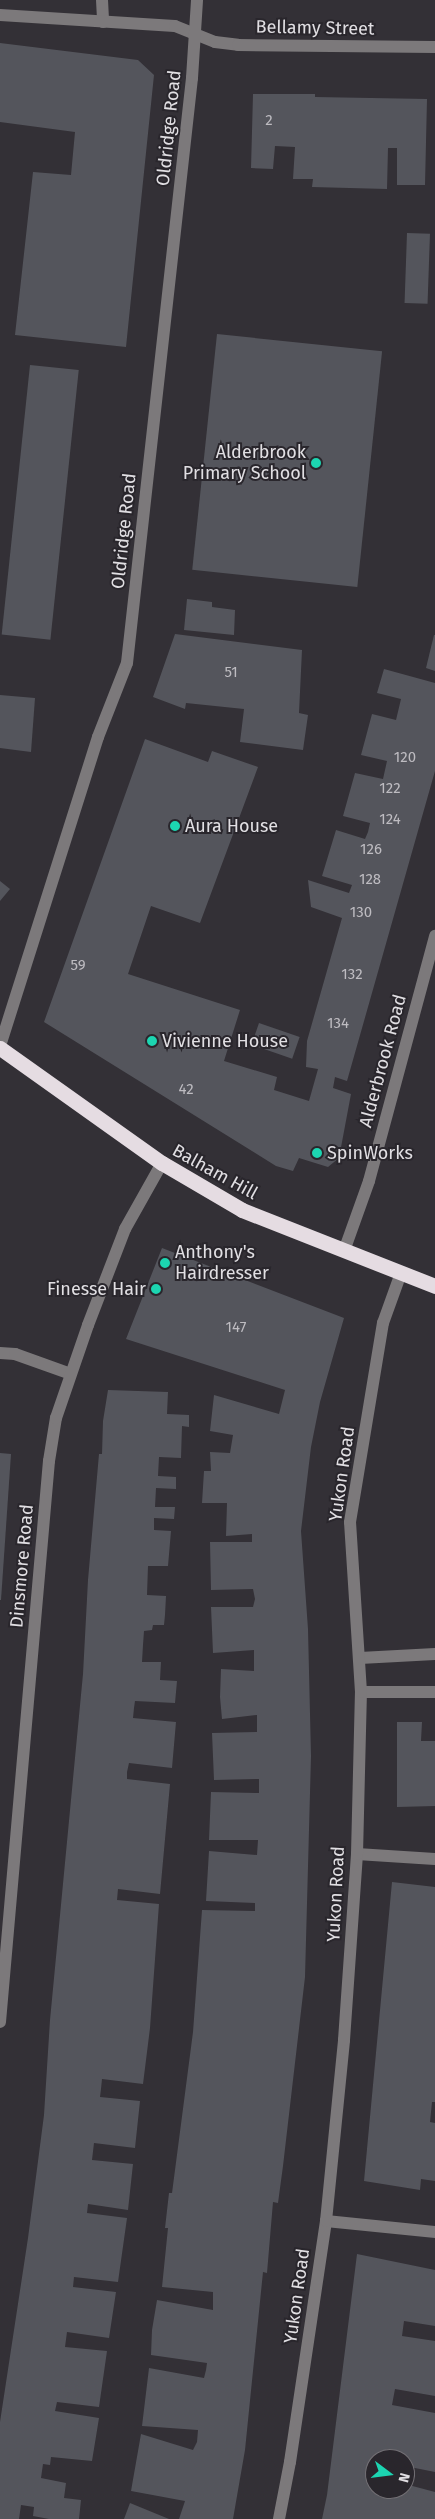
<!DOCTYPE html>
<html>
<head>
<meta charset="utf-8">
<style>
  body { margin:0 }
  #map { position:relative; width:435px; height:2519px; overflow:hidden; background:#333036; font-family:"Fira Sans",sans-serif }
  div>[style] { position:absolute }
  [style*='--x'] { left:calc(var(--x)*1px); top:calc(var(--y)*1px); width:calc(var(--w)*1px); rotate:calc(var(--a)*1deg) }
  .building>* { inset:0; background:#54555c; transform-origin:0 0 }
  .minor>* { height:12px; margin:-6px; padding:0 6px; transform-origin:6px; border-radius:6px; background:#7c797b }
  .highway>* { height:15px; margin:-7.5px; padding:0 7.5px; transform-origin:7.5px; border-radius:7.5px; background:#e5dce2 }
  .dots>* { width:14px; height:14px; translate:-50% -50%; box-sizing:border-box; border:2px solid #29262c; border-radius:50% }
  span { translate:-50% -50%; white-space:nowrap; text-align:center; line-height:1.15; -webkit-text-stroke:4px #29262c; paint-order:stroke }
  .number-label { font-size:15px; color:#bebcc1 }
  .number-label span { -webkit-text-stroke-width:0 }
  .street-label { font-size:18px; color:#e1dfe3 }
  .poi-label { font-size:18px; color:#e1dfe3 }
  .right { translate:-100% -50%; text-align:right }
  .left { translate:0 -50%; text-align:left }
  .north { position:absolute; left:365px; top:2449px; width:50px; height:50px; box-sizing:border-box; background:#29262c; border:1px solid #737075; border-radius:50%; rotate:105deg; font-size:14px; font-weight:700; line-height:20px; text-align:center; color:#e1dfe3 }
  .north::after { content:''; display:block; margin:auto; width:18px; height:22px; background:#1cd5b1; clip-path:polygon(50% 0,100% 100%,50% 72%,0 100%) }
</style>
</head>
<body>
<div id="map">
  <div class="building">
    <div style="clip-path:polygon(0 43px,138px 60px,154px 75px,126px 347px,15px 335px,33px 172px,71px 175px,75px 132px,0 122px)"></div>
    <div style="clip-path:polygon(253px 94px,315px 94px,315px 97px,427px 99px,425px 185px,397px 185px,397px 148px,388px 148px,387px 189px,312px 187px,313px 179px,293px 179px,295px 147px,275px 146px,273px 169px,251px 168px)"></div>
    <div style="left:407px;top:233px;width:23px;height:70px;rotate:2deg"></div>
    <div style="left:217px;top:334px;width:166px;height:237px;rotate:6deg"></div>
    <div style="left:30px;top:365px;width:49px;height:271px;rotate:6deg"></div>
    <div style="clip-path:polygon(187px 599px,212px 602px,212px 607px,235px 610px,234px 635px,184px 630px)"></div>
    <div style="clip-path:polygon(175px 634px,302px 650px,299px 713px,308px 715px,303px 750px,240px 742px,244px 709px,186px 703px,185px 709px,153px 697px)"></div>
    <div style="clip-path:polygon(434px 635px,435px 635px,435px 671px,426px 668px)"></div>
    <div style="clip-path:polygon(384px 669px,435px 683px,435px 771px,347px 1081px,335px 1077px,333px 1088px,351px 1094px,339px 1158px,328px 1167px,299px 1158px,293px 1171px,276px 1166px,44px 1022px,145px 739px,208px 762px,212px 751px,258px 767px,200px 923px,151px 906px,128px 974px,240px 1010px,224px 1061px,277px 1077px,274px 1090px,309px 1101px,318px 1069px,306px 1067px,307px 1041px,342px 918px,311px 907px,308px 880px,349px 893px,352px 885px,322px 876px,336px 830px,365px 839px,368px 832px,370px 823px,343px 816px,355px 773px,383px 779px,387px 761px,361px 755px,372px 714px,396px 720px,401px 699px,377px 693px)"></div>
    <div style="clip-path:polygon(0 695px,35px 698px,31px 752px,0 748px)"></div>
    <div style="clip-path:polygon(0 881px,10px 889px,0 901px)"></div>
    <div style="left:259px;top:1023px;width:43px;height:23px;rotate:19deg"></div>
    <div style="clip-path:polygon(162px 1248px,344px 1318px,320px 1402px,311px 1447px,301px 1531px,308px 1629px,311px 1756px,305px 1977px,283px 2166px,278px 2203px,273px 2202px,267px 2273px,263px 2272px,245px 2450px,233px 2519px,179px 2519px,185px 2501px,131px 2491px,141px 2434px,193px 2450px,197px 2442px,198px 2430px,142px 2426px,149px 2368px,204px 2378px,206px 2370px,207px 2363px,151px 2355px,152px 2330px,157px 2300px,213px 2310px,213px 2292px,162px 2287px,168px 2228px,165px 2228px,169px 2193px,172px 2193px,193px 2032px,202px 1910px,255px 1911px,255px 1903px,206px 1901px,209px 1851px,257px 1855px,258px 1840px,209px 1840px,211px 1792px,259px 1793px,259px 1779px,214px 1780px,212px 1733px,257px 1732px,257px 1715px,222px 1719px,220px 1697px,221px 1669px,254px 1671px,254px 1650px,213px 1653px,211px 1607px,253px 1607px,255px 1599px,253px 1589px,211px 1590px,210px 1542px,252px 1542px,252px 1534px,226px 1536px,227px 1503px,202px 1503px,204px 1471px,211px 1471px,210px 1452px,230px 1453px,233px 1435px,210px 1431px,214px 1395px,279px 1414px,285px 1390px,126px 1339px)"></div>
    <div style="clip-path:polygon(108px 1390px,168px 1392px,167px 1414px,189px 1415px,189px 1427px,182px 1426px,181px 1458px,159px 1457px,158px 1476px,176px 1477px,176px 1489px,156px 1488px,155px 1507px,175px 1507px,174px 1519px,154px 1518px,154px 1530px,171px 1531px,168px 1566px,148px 1566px,147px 1595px,166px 1596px,165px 1615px,164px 1625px,153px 1625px,152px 1630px,144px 1631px,143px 1645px,142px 1662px,161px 1662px,160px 1680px,177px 1681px,175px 1703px,135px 1701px,134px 1708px,133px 1718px,176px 1722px,172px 1768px,129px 1763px,127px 1772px,127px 1779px,170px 1784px,160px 1894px,118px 1889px,117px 1900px,159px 1904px,150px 2028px,143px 2084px,102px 2079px,101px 2089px,100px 2097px,140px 2101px,135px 2148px,94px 2143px,92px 2160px,133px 2164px,128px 2210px,88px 2204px,87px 2213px,127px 2218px,118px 2282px,74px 2277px,73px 2287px,116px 2292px,109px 2338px,67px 2332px,65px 2347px,107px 2351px,99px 2407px,57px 2402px,55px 2411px,99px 2418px,92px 2461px,51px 2457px,50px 2465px,43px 2464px,41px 2478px,66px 2483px,64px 2498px,81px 2500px,79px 2519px,49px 2519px,33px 2516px,34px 2507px,21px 2505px,19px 2519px,0 2519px,0 2422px,28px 2238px,44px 2115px,50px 2020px,83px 1674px,88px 1580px,99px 1454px,102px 1454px,103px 1421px)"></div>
    <div style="clip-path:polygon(0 1453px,11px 1454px,1px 1600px,0 1600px)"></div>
    <div style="clip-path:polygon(397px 1722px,422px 1722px,421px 1741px,435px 1741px,435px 1806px,397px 1807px)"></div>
    <div style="clip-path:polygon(392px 1882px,435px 1887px,435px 2102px,432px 2102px,430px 2122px,435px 2123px,435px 2181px,421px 2179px,420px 2190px,364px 2181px)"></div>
    <div style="clip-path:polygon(357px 2254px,435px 2270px,435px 2326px,404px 2321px,402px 2336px,435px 2341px,435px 2396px,395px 2389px,392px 2405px,435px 2413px,435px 2472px,405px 2466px,405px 2459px,375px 2459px,375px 2489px,405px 2489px,405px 2484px,435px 2492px,435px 2519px,322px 2519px,327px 2495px)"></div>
    <div style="clip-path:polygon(130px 2503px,169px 2519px,124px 2519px)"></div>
  </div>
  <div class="minor">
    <div style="--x:102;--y:0;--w:22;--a:87"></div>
    <div style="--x:0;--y:15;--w:175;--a:3.6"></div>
    <div style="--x:175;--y:26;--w:43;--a:21.8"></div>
    <div style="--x:215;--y:42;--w:23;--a:7"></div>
    <div style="--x:238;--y:45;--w:197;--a:0.6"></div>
    <div style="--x:0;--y:1046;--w:324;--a:-72.4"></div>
    <div style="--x:98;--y:737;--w:79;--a:-68.6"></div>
    <div style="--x:127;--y:663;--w:589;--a:-83.66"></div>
    <div style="--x:192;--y:78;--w:78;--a:-86.3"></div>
    <div style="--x:344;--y:1251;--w:74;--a:-70.3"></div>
    <div style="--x:369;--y:1181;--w:254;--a:-74.9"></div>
    <div style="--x:0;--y:1353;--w:15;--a:4"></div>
    <div style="--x:15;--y:1354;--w:59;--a:19.7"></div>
    <div style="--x:360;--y:1658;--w:75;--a:-3.1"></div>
    <div style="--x:361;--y:1692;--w:74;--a:0"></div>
    <div style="--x:357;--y:1854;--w:78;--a:3.7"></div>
    <div style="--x:0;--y:2022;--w:563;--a:-85.01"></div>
    <div style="--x:49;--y:1461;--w:44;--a:-80.8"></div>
    <div style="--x:56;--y:1418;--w:98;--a:-71"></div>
    <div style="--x:88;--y:1325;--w:103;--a:-68.9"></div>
    <div style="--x:125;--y:1229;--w:76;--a:-60.7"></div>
    <div style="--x:326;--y:2221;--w:110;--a:5.8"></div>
    <div style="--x:279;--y:2519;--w:58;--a:-79.1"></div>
    <div style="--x:290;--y:2462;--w:244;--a:-81.5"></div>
    <div style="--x:326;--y:2221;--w:182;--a:-84.3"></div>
    <div style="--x:344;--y:2040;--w:186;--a:-86"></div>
    <div style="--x:357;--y:1854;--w:162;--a:-88.6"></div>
    <div style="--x:361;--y:1692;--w:170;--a:-93.7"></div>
    <div style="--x:350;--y:1522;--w:202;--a:-80.6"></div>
    <div style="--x:383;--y:1323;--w:53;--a:-70.2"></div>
  </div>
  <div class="highway">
    <div style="--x:0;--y:1048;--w:199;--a:35.4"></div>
    <div style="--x:162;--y:1163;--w:93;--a:30.4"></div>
    <div style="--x:242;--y:1210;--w:207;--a:21.5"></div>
  </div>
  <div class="dots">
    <div style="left:316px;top:463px;background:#1cd5b1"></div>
    <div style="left:175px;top:826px;background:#1cd5b1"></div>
    <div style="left:152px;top:1041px;background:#1cd5b1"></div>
    <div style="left:317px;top:1153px;background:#1cd5b1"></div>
    <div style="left:165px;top:1263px;background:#1cd5b1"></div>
    <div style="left:156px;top:1289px;background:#1cd5b1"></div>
  </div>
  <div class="number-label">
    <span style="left:269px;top:121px">2</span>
    <span style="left:231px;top:673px">51</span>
    <span style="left:405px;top:758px">120</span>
    <span style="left:390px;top:789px">122</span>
    <span style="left:390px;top:820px">124</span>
    <span style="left:371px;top:850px">126</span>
    <span style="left:370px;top:880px">128</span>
    <span style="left:361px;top:913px">130</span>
    <span style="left:78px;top:966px">59</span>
    <span style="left:352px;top:975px">132</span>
    <span style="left:338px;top:1024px">134</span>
    <span style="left:186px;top:1090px">42</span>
    <span style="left:236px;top:1328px">147</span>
  </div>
  <div class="street-label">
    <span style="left:315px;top:28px;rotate:1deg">Bellamy Street</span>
    <span style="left:169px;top:128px;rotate:-84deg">Oldridge Road</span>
    <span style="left:124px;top:531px;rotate:-84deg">Oldridge Road</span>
    <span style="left:383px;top:1061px;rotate:-75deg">Alderbrook Road</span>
    <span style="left:215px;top:1172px;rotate:29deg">Balham Hill</span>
    <span style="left:342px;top:1474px;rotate:-82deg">Yukon Road</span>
    <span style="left:22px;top:1566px;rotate:-85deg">Dinsmore Road</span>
    <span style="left:336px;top:1894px;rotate:-87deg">Yukon Road</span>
    <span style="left:297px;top:2296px;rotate:-82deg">Yukon Road</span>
  </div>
  <div class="poi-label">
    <span class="right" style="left:306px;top:463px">Alderbrook<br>Primary School</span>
    <span class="left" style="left:185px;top:826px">Aura House</span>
    <span class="left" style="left:162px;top:1041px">Vivienne House</span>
    <span class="left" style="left:327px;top:1153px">SpinWorks</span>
    <span class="left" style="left:175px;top:1263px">Anthony's<br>Hairdresser</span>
    <span class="right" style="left:146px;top:1289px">Finesse Hair</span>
  </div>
  <div class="north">N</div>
</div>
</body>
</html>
